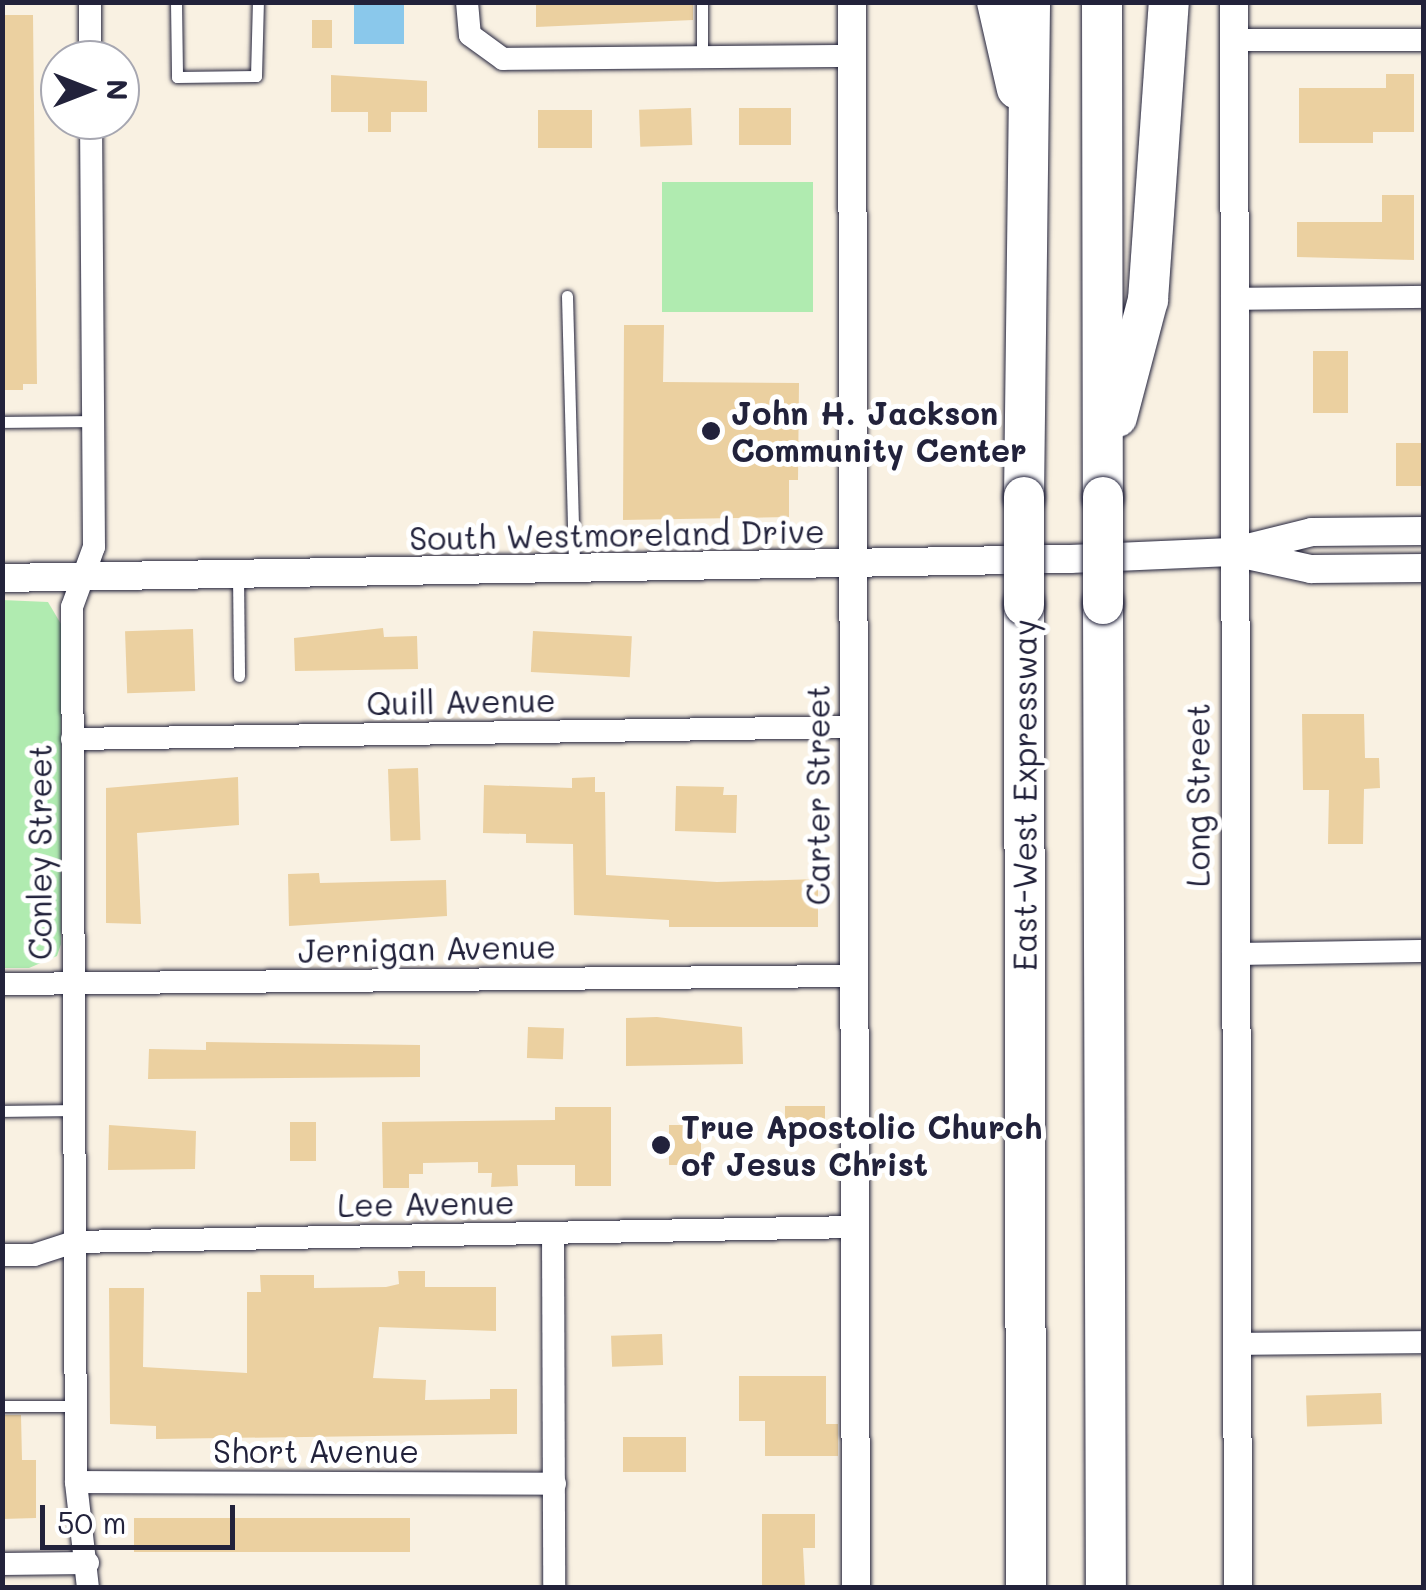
<!DOCTYPE html>
<html>
<head>
<meta charset="utf-8">
<style>
  body { margin:0 }
  #map { position:relative; width:1426px; height:1590px; overflow:hidden; background:#f9f1e2; font-family:Mali,sans-serif }
  div>[style] { position:absolute }
  [style*='--x'] { left:calc(var(--x)*1px); top:calc(var(--y)*1px); width:calc(var(--w)*1px); rotate:calc(var(--a)*1deg) }
  .green>* { inset:0; background:#b0ebb0; transform-origin:0 0 }
  .water>* { inset:0; background:#8ac8eb; transform-origin:0 0 }
  .building>* { inset:0; background:#ebd0a0; transform-origin:0 0 }
  .roads { filter:drop-shadow(0 0 2px #22223b) drop-shadow(0 0 2px #22223b) }
  .service>* { height:11px; margin:-5.5px; padding:0 5.5px; transform-origin:5.5px; border-radius:5.5px; background:#fff }
  .minor>* { height:22px; margin:-11px; padding:0 11px; transform-origin:11px; border-radius:11px; background:#fff }
  .tertiary>* { height:28px; margin:-14px; padding:0 14px; transform-origin:14px; border-radius:14px; background:#fff }
  .motorway>* { height:40px; margin:-20px; padding:0 20px; transform-origin:20px; border-radius:20px; background:#fff }
  .bridges { filter:drop-shadow(0 0 2px #22223b) drop-shadow(0 0 2px #22223b) }
  .motorway-bridge>* { height:40px; margin:-20px; padding:0 20px; transform-origin:20px; border-radius:20px; background:#fff }
  .dots>* { width:28px; height:28px; translate:-50% -50%; box-sizing:border-box; border:5px solid #fff; border-radius:50% }
  span { translate:-50% -50%; white-space:nowrap; text-align:center; line-height:1.15; -webkit-text-stroke:10px #fff; paint-order:stroke }
  .poi-label { font-size:32px; color:#22223b; font-weight:700 }
  .left { translate:0 -50%; text-align:left }
  .street-label { font-size:32px; color:#22223b }
  .frame { position:absolute; inset:0; border:5px solid #22223b; pointer-events:none }
  .north { position:absolute; left:40px; top:40px; width:100px; height:100px; box-sizing:border-box; background:#fff; border:2px solid #a7a7b1; border-radius:50%; rotate:90deg; font-size:28px; font-weight:700; line-height:40px; text-align:center; color:#22223b }
  .north::after { content:''; display:block; margin:auto; width:35px; height:45px; background:#22223b; clip-path:polygon(50% 0,100% 100%,50% 72%,0 100%) }
  .scale { position:absolute; left:40px; top:1505px; width:195px; height:45px; box-sizing:border-box; border:5px solid #22223b; border-top:0; padding-left:12px; font-size:30px; line-height:35px; white-space:nowrap; color:#22223b; -webkit-text-stroke:8px #fff; paint-order:stroke }
</style>
</head>
<body>
<div id="map">
  <div class="green">
    <div style="left:813px;top:182px;width:130px;height:151px;rotate:90deg"></div>
    <div style="clip-path:polygon(2px 600px,48px 602px,61px 624px,61px 944px,57px 956px,29px 968px,3px 968px)"></div>
  </div>
  <div class="water">
    <div style="left:354px;top:3px;width:50px;height:41px"></div>
  </div>
  <div class="building">
    <div style="clip-path:polygon(536px 2px,693px 2px,693px 20px,536px 27px)"></div>
    <div style="clip-path:polygon(2px 15px,33px 15px,37px 384px,23px 384px,23px 390px,2px 390px)"></div>
    <div style="left:312px;top:20px;width:20px;height:28px"></div>
    <div style="clip-path:polygon(1386px 74px,1414px 74px,1414px 132px,1373px 132px,1373px 143px,1299px 143px,1299px 88px,1386px 88px)"></div>
    <div style="clip-path:polygon(331px 75px,427px 81px,427px 112px,391px 112px,391px 132px,368px 132px,368px 112px,331px 112px)"></div>
    <div style="left:691px;top:108px;width:37px;height:52px;rotate:88deg"></div>
    <div style="left:739px;top:108px;width:52px;height:37px"></div>
    <div style="left:538px;top:110px;width:54px;height:38px"></div>
    <div style="clip-path:polygon(1382px 195px,1414px 195px,1414px 260px,1297px 257px,1297px 222px,1382px 222px)"></div>
    <div style="clip-path:polygon(624px 325px,664px 325px,663px 382px,799px 383px,798px 480px,789px 480px,789px 517px,623px 520px)"></div>
    <div style="left:1313px;top:351px;width:35px;height:62px"></div>
    <div style="left:1396px;top:443px;width:28px;height:43px"></div>
    <div style="clip-path:polygon(383px 628px,384px 637px,417px 636px,418px 669px,295px 671px,294px 638px)"></div>
    <div style="left:193px;top:629px;width:62px;height:68px;rotate:88deg"></div>
    <div style="left:533px;top:631px;width:99px;height:41px;rotate:3deg"></div>
    <div style="clip-path:polygon(1302px 714px,1364px 714px,1365px 758px,1379px 758px,1380px 788px,1364px 789px,1363px 844px,1328px 844px,1329px 790px,1303px 790px)"></div>
    <div style="left:418px;top:768px;width:72px;height:30px;rotate:88deg"></div>
    <div style="clip-path:polygon(238px 777px,239px 825px,137px 833px,141px 924px,106px 923px,106px 788px)"></div>
    <div style="clip-path:polygon(595px 777px,595px 792px,605px 792px,606px 875px,717px 882px,818px 879px,818px 927px,669px 927px,669px 920px,574px 915px,573px 844px,526px 843px,526px 834px,483px 833px,484px 785px,572px 788px,572px 778px)"></div>
    <div style="clip-path:polygon(676px 786px,724px 787px,723px 795px,737px 795px,736px 833px,675px 831px)"></div>
    <div style="clip-path:polygon(319px 873px,320px 883px,446px 880px,447px 916px,289px 926px,288px 874px)"></div>
    <div style="clip-path:polygon(657px 1017px,742px 1027px,743px 1064px,626px 1066px,626px 1018px)"></div>
    <div style="left:528px;top:1027px;width:36px;height:31px;rotate:2deg"></div>
    <div style="clip-path:polygon(206px 1042px,420px 1045px,420px 1077px,148px 1079px,149px 1049px,206px 1050px)"></div>
    <div style="left:785px;top:1106px;width:40px;height:31px"></div>
    <div style="clip-path:polygon(555px 1107px,611px 1107px,611px 1186px,575px 1186px,575px 1165px,517px 1165px,518px 1186px,491px 1187px,492px 1173px,478px 1173px,478px 1162px,423px 1163px,423px 1174px,409px 1174px,409px 1188px,383px 1188px,382px 1122px,555px 1120px)"></div>
    <div style="left:316px;top:1122px;width:39px;height:26px;rotate:90deg"></div>
    <div style="clip-path:polygon(109px 1125px,196px 1131px,195px 1169px,108px 1170px)"></div>
    <div style="left:669px;top:1125px;width:32px;height:40px"></div>
    <div style="clip-path:polygon(398px 1271px,425px 1271px,425px 1287px,496px 1287px,496px 1331px,379px 1327px,373px 1378px,426px 1380px,425px 1400px,490px 1399px,490px 1389px,517px 1389px,517px 1434px,156px 1439px,156px 1426px,110px 1424px,109px 1288px,144px 1288px,143px 1367px,247px 1373px,247px 1292px,261px 1292px,260px 1275px,314px 1275px,314px 1288px,386px 1287px,399px 1284px)"></div>
    <div style="left:662px;top:1334px;width:31px;height:51px;rotate:88deg"></div>
    <div style="clip-path:polygon(739px 1376px,826px 1376px,826px 1424px,838px 1424px,838px 1456px,765px 1456px,765px 1421px,739px 1421px)"></div>
    <div style="left:1381px;top:1393px;width:31px;height:75px;rotate:88deg"></div>
    <div style="clip-path:polygon(2px 1415px,21px 1415px,22px 1460px,36px 1460px,36px 1518px,2px 1519px)"></div>
    <div style="left:623px;top:1437px;width:63px;height:35px"></div>
    <div style="clip-path:polygon(762px 1514px,815px 1514px,815px 1548px,803px 1548px,805px 1588px,762px 1588px)"></div>
    <div style="left:410px;top:1518px;width:34px;height:276px;rotate:90deg"></div>
  </div>
  <div class="roads">
    <div class="service">
      <div style="--x:176;--y:2;--w:75;--a:89.2"></div>
      <div style="--x:177;--y:77;--w:79;--a:-0.7"></div>
      <div style="--x:256;--y:76;--w:74;--a:-88.5"></div>
      <div style="--x:702;--y:2;--w:57;--a:90"></div>
      <div style="--x:567;--y:296;--w:271;--a:88.5"></div>
      <div style="--x:2;--y:422;--w:91;--a:-0.6"></div>
      <div style="--x:238;--y:575;--w:101;--a:89.4"></div>
      <div style="--x:2;--y:1111;--w:71;--a:-0.8"></div>
      <div style="--x:2;--y:1406;--w:74;--a:0"></div>
    </div>
    <div class="minor">
      <div style="--x:90;--y:2;--w:58;--a:90"></div>
      <div style="--x:467;--y:2;--w:33;--a:85"></div>
      <div style="--x:470;--y:35;--w:41;--a:36"></div>
      <div style="--x:503;--y:59;--w:350;--a:-0.5"></div>
      <div style="--x:1234;--y:40;--w:190;--a:0"></div>
      <div style="--x:1232;--y:299;--w:192;--a:-0.6"></div>
      <div style="--x:72;--y:739;--w:779;--a:-0.88"></div>
      <div style="--x:1233;--y:954;--w:191;--a:-0.9"></div>
      <div style="--x:2;--y:984;--w:851;--a:-0.54"></div>
      <div style="--x:553;--y:1233;--w:355;--a:89.8"></div>
      <div style="--x:2;--y:1255;--w:32;--a:0"></div>
      <div style="--x:34;--y:1255;--w:42;--a:-18"></div>
      <div style="--x:74;--y:1242;--w:779;--a:-1.1"></div>
      <div style="--x:1238;--y:1344;--w:186;--a:-0.6"></div>
      <div style="--x:76;--y:1482;--w:479;--a:0.2"></div>
      <div style="--x:2;--y:1564;--w:86;--a:-0.7"></div>
      <div style="--x:88;--y:1588;--w:107;--a:-96.5"></div>
      <div style="--x:76;--y:1482;--w:875;--a:-90.26"></div>
      <div style="--x:72;--y:607;--w:64;--a:-69.9"></div>
      <div style="--x:94;--y:547;--w:427;--a:-90.4"></div>
    </div>
    <div class="tertiary">
      <div style="--x:852;--y:2;--w:1586;--a:89.86"></div>
      <div style="--x:1234;--y:2;--w:1586;--a:89.86"></div>
      <div style="--x:1238;--y:553;--w:75;--a:12.4"></div>
      <div style="--x:1311;--y:569;--w:113;--a:-0.5"></div>
      <div style="--x:2;--y:578;--w:1068;--a:-1.02"></div>
      <div style="--x:1070;--y:559;--w:161;--a:-2.5"></div>
      <div style="--x:1231;--y:552;--w:83;--a:-13.9"></div>
      <div style="--x:1312;--y:532;--w:112;--a:-0.5"></div>
    </div>
    <div class="motorway">
      <div style="--x:997;--y:2;--w:89;--a:77.1"></div>
      <div style="--x:1102;--y:2;--w:495;--a:89.9"></div>
      <div style="--x:1117;--y:417;--w:121;--a:-75.2"></div>
      <div style="--x:1148;--y:300;--w:299;--a:-86"></div>
      <div style="--x:1024;--y:497;--w:495;--a:-89.3"></div>
      <div style="--x:1103;--y:604;--w:984;--a:89.83"></div>
      <div style="--x:1024;--y:605;--w:983;--a:89.88"></div>
    </div>
  </div>
  <div class="bridges">
    <div class="motorway-bridge">
      <div style="--x:1024;--y:497;--w:108;--a:90"></div>
      <div style="--x:1103;--y:604;--w:107;--a:-90"></div>
    </div>
  </div>
  <div class="dots">
    <div style="left:711px;top:431px;background:#22223b"></div>
    <div style="left:661px;top:1145px;background:#22223b"></div>
  </div>
  <div class="poi-label">
    <span class="left" style="left:731px;top:431px">John H. Jackson<br>Community Center</span>
    <span class="left" style="left:681px;top:1145px">True Apostolic Church<br>of Jesus Christ</span>
  </div>
  <div class="street-label">
    <span style="left:617px;top:534px;rotate:-1deg">South Westmoreland Drive</span>
    <span style="left:461px;top:701px;rotate:-1deg">Quill Avenue</span>
    <span style="left:817px;top:795px;rotate:-90deg">Carter Street</span>
    <span style="left:1024px;top:795px;rotate:-90deg">East-West Expressway</span>
    <span style="left:1197px;top:795px;rotate:-90deg">Long Street</span>
    <span style="left:39px;top:852px;rotate:-90deg">Conley Street</span>
    <span style="left:427px;top:948px;rotate:-1deg">Jernigan Avenue</span>
    <span style="left:426px;top:1203px;rotate:-1deg">Lee Avenue</span>
    <span style="left:316px;top:1450px">Short Avenue</span>
  </div>
  <div class="frame"></div>
  <div class="north">N</div>
  <div class="scale">50 m</div>
</div>
</body>
</html>
